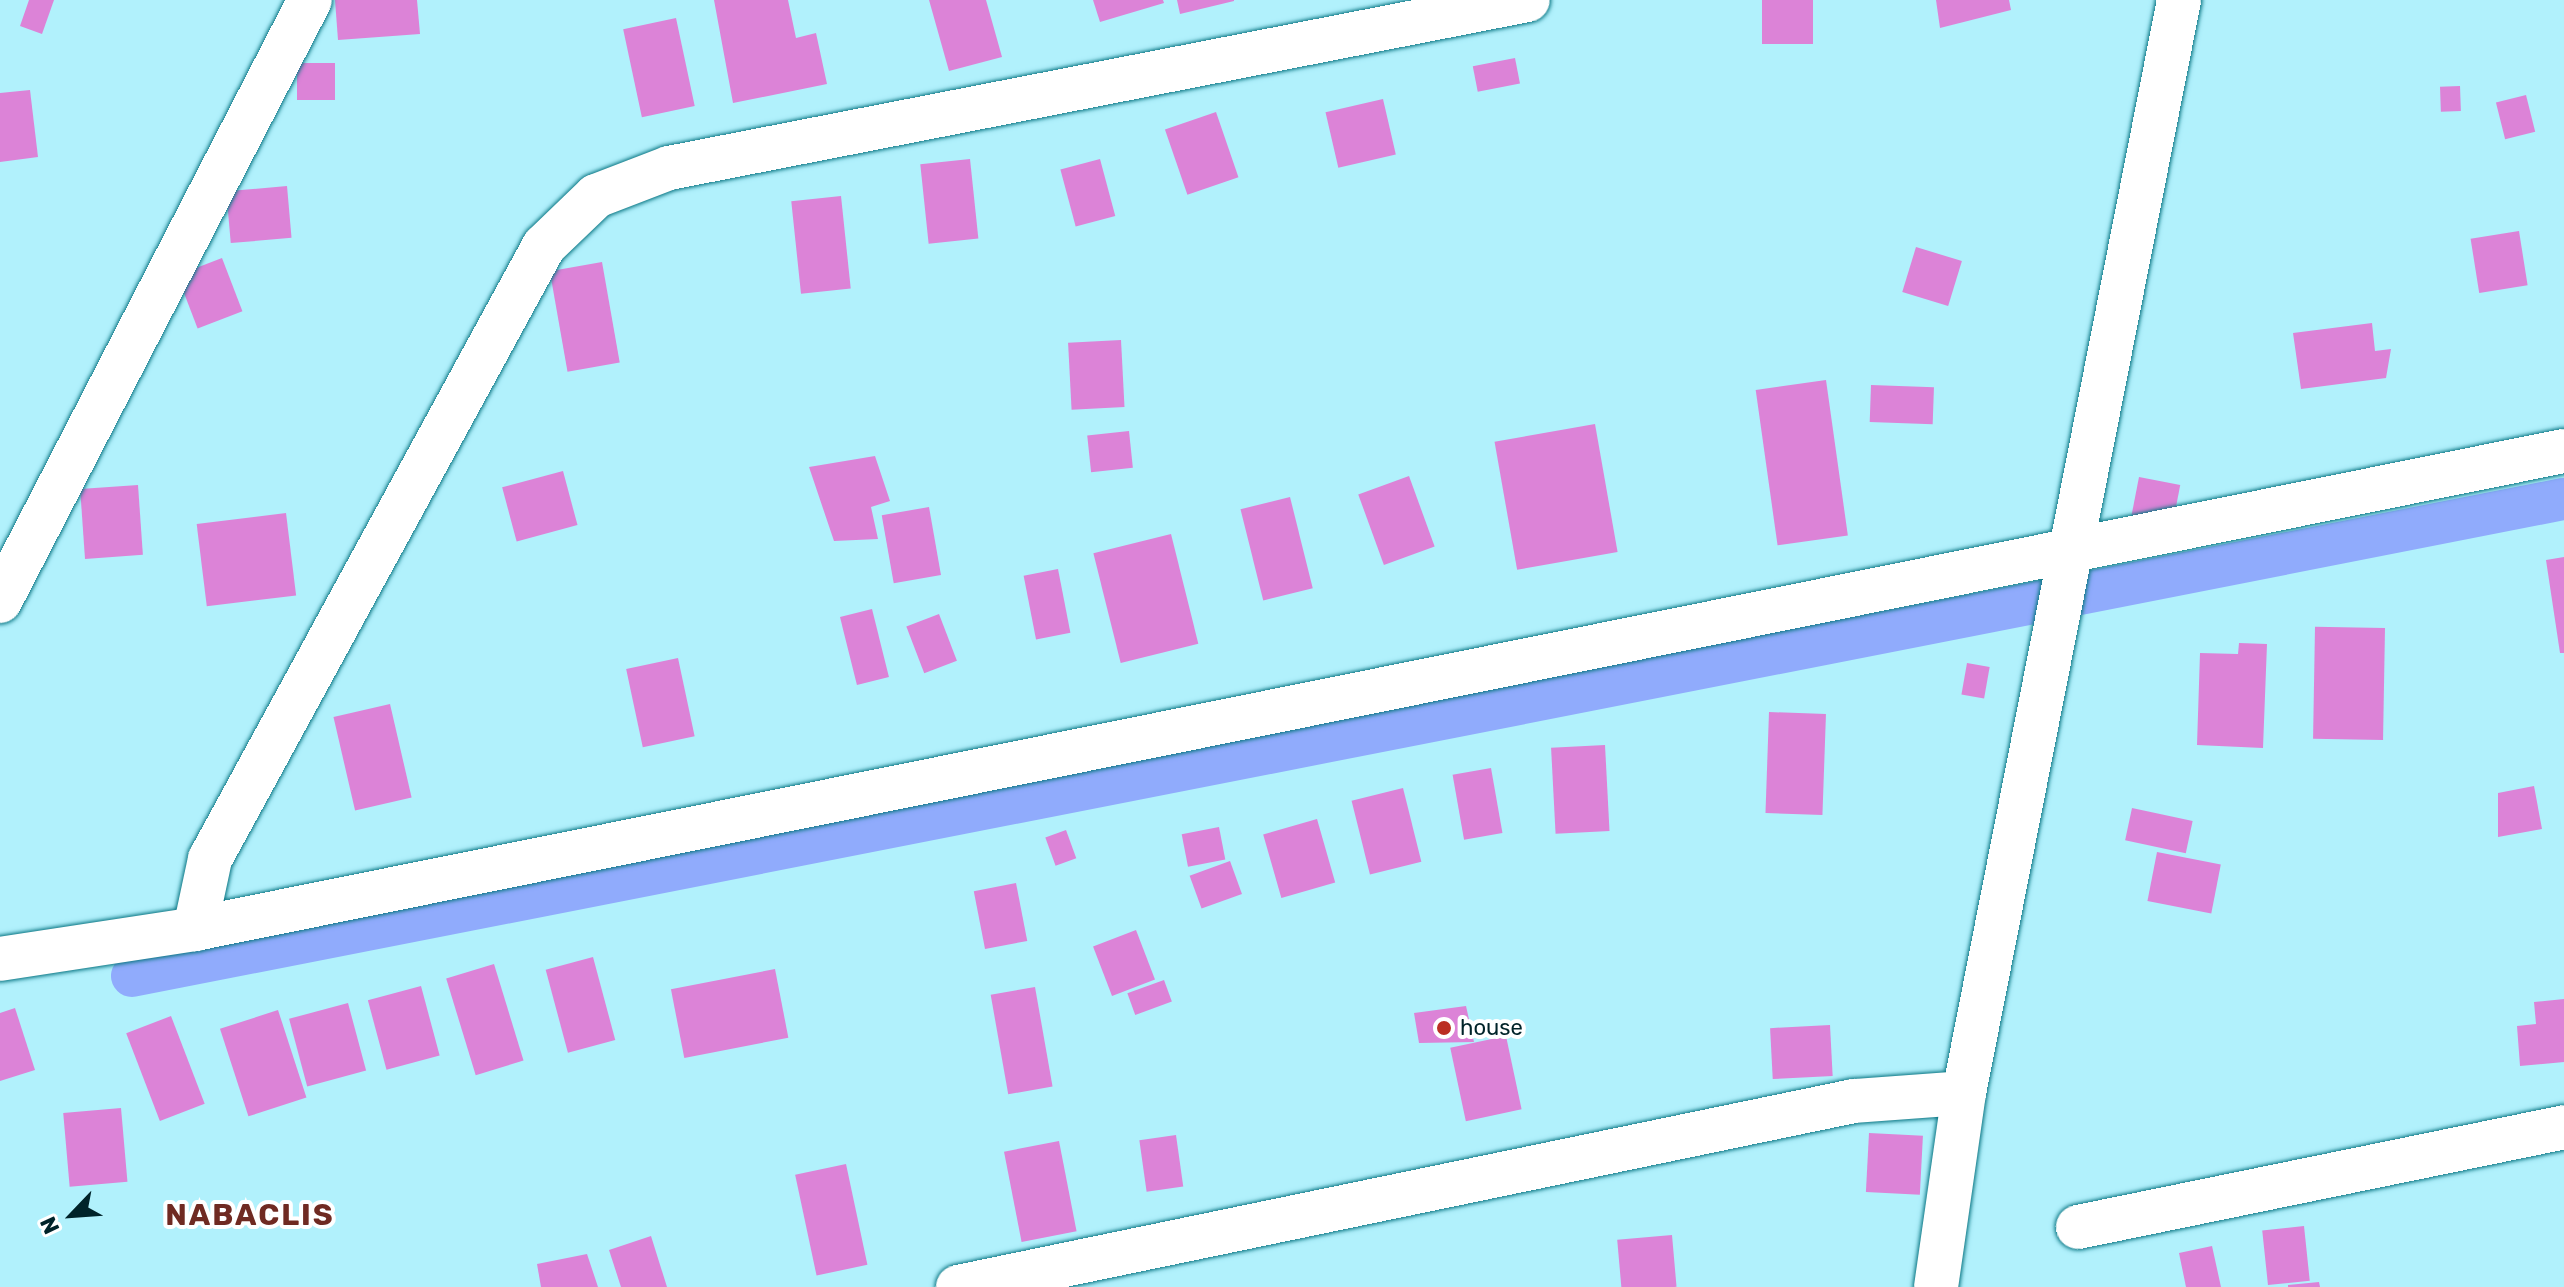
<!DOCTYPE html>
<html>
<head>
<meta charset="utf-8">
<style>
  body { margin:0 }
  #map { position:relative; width:2564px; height:1287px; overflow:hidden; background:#b1f1fc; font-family:Rubik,sans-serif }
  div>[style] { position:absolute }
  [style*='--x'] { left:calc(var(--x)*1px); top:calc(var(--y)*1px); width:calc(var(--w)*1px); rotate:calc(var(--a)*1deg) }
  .canal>* { height:42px; margin:-21px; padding:0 21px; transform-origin:21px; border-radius:21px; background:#90abfc }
  .building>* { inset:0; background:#dc83d7; transform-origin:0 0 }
  .roads { filter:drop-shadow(0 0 2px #0a7684) drop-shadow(0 0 2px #0a7684) }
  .minor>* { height:44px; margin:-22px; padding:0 22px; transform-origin:22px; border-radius:22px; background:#fff }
  .dots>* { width:22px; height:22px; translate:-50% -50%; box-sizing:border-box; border:4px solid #fff; border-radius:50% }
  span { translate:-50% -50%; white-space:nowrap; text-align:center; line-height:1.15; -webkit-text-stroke:8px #fff; paint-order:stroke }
  .poi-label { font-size:22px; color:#002329 }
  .left { translate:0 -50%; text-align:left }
  .district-label { font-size:30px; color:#6f2a22; font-weight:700; letter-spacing:2px }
  .north { position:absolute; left:32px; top:1175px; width:80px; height:80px; -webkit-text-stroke:6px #fff; paint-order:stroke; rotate:245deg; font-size:22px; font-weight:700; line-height:32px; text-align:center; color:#002329 }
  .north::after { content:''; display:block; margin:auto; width:28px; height:36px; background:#002329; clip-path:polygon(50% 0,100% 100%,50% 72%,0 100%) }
</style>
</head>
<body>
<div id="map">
  <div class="canal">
    <div style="--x:132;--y:976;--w:2478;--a:-11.1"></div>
  </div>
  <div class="building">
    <div style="clip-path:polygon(29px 0,54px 0,42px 34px,20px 26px)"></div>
    <div style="clip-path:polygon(335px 0,417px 0,420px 34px,338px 40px)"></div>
    <div style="clip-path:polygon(714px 0,788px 0,796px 38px,816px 33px,827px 84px,733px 103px)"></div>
    <div style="clip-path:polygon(929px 0,986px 0,1002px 57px,949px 71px)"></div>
    <div style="clip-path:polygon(1093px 0,1163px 0,1164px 3px,1100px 22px)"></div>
    <div style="clip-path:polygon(1177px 0,1234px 0,1234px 1px,1180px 14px)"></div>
    <div style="left:1762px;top:0;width:51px;height:44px"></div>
    <div style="clip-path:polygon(1936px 0,2009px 0,2011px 10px,1940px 28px)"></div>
    <div style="left:676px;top:18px;width:90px;height:54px;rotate:78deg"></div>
    <div style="left:1515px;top:58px;width:26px;height:43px;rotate:79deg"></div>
    <div style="left:297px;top:63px;width:38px;height:37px"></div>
    <div style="left:2460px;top:86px;width:25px;height:20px;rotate:88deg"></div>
    <div style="clip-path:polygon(30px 90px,38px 157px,0 162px,0 93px)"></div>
    <div style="left:2526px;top:95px;width:38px;height:31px;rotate:76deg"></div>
    <div style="left:1383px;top:99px;width:57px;height:59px;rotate:77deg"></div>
    <div style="left:1216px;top:112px;width:69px;height:54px;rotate:71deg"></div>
    <div style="left:970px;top:159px;width:80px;height:50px;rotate:84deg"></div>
    <div style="left:1100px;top:159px;width:59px;height:41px;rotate:75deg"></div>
    <div style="left:287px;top:186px;width:52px;height:61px;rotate:85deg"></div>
    <div style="left:841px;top:196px;width:93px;height:50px;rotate:84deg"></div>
    <div style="left:2519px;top:231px;width:55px;height:49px;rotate:81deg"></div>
    <div style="left:1916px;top:247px;width:48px;height:47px;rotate:17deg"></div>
    <div style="left:222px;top:258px;width:57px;height:48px;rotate:69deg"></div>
    <div style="left:602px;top:262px;width:102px;height:53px;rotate:80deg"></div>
    <div style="clip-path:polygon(2372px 323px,2375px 351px,2391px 349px,2386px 378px,2301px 389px,2293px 333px)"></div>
    <div style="left:1121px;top:340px;width:67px;height:53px;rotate:87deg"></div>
    <div style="left:1826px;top:380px;width:157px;height:71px;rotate:82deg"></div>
    <div style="left:1871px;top:385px;width:63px;height:37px;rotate:2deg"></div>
    <div style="left:1595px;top:424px;width:130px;height:102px;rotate:80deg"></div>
    <div style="left:1129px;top:431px;width:37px;height:42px;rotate:84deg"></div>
    <div style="clip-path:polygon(875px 456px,890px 501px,871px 507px,878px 539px,834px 541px,809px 467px)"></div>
    <div style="left:563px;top:471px;width:56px;height:63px;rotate:75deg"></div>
    <div style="left:1409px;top:476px;width:75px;height:54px;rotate:70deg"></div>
    <div style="left:2139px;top:477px;width:42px;height:39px;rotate:11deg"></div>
    <div style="left:138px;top:485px;width:70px;height:58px;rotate:86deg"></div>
    <div style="left:1290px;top:497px;width:94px;height:51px;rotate:76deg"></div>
    <div style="left:929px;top:507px;width:69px;height:48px;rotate:80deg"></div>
    <div style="left:286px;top:513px;width:83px;height:90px;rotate:83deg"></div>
    <div style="left:1171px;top:534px;width:113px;height:80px;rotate:76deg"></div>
    <div style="clip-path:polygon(2564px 557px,2564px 653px,2560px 653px,2546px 560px)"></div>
    <div style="left:1058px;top:569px;width:65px;height:35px;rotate:79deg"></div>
    <div style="left:872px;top:609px;width:70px;height:33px;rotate:76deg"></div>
    <div style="left:939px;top:614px;width:50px;height:35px;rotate:69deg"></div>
    <div style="left:2385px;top:628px;width:112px;height:70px;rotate:91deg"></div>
    <div style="clip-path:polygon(2239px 643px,2267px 644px,2263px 748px,2197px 745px,2200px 653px,2238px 654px)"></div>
    <div style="left:678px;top:658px;width:80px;height:53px;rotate:78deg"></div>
    <div style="left:1967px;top:663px;width:23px;height:32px;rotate:10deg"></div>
    <div style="left:390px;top:704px;width:96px;height:58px;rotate:77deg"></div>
    <div style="left:1769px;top:712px;width:57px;height:101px;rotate:2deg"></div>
    <div style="left:1605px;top:745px;width:86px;height:54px;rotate:87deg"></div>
    <div style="left:1491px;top:768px;width:66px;height:39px;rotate:80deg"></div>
    <div style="clip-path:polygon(2534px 786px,2542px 829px,2498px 837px,2498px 793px)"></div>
    <div style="left:1403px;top:788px;width:76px;height:53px;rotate:76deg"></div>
    <div style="left:2132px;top:808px;width:62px;height:33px;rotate:12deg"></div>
    <div style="left:1317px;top:819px;width:66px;height:56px;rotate:74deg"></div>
    <div style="left:1219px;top:827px;width:33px;height:38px;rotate:79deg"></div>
    <div style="left:1066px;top:830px;width:30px;height:22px;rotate:70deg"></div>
    <div style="left:2157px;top:852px;width:65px;height:50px;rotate:11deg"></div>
    <div style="left:1230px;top:861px;width:35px;height:43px;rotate:70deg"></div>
    <div style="left:1016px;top:883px;width:59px;height:43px;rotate:79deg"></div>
    <div style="left:1136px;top:930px;width:53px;height:46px;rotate:69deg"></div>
    <div style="left:593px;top:957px;width:86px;height:49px;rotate:75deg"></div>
    <div style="left:494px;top:964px;width:101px;height:50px;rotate:73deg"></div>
    <div style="left:775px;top:969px;width:70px;height:106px;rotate:79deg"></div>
    <div style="left:1164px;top:980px;width:23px;height:39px;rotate:70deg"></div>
    <div style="left:421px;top:986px;width:72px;height:55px;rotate:75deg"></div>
    <div style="left:1035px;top:987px;width:101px;height:45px;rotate:80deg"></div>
    <div style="clip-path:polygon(2564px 999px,2564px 1062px,2520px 1066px,2517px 1026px,2536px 1024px,2534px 1002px)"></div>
    <div style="left:348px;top:1003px;width:70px;height:61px;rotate:75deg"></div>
    <div style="clip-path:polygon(1466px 1006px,1474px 1042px,1419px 1043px,1414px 1013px)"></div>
    <div style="clip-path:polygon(15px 1008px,35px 1070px,0 1081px,0 1013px)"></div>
    <div style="left:278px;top:1010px;width:92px;height:61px;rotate:72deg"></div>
    <div style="left:171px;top:1016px;width:94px;height:48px;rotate:69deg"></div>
    <div style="left:1830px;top:1025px;width:51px;height:60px;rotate:87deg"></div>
    <div style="left:1506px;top:1036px;width:75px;height:57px;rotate:78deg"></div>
    <div style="left:121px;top:1108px;width:74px;height:58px;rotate:85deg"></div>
    <div style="left:1869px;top:1133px;width:54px;height:59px;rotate:3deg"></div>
    <div style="left:1176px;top:1135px;width:52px;height:37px;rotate:82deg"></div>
    <div style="left:1059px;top:1141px;width:92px;height:56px;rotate:79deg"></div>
    <div style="left:846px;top:1164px;width:103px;height:52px;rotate:78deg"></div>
    <div style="left:2304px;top:1226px;width:55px;height:42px;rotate:84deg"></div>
    <div style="left:1672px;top:1235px;width:52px;height:55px;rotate:85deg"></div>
    <div style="clip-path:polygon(651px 1236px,667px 1287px,621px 1287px,609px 1250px)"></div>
    <div style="clip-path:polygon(2212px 1246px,2221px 1287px,2186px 1287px,2179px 1253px)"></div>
    <div style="clip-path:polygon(587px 1254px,598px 1287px,541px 1287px,537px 1264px)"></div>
    <div style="clip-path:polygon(2319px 1282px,2320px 1287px,2288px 1287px,2288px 1285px)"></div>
  </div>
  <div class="roads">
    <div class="minor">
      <div style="--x:0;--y:601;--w:676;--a:-62.72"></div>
      <div style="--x:195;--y:929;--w:72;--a:-77.9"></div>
      <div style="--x:210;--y:859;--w:698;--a:-61.42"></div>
      <div style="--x:544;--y:246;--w:72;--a:-43.9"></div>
      <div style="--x:596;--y:196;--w:78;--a:-21"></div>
      <div style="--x:669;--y:168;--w:875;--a:-11.07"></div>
      <div style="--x:0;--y:959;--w:197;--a:-8.7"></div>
      <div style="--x:195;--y:929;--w:2417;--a:-11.41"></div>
      <div style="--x:2078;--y:1227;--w:496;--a:-11.6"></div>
      <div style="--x:958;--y:1287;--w:915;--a:-11.73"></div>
      <div style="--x:1854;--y:1101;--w:110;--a:-4.2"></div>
      <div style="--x:1936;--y:1287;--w:196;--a:-81.8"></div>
      <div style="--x:1964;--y:1093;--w:1114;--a:-78.87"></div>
    </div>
  </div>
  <div class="dots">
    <div style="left:1444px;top:1028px;background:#bb2e23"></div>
  </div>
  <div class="poi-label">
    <span class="left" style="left:1460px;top:1028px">house</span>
  </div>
  <div class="district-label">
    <span style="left:250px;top:1215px">NABACLIS</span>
  </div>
  <div class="north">N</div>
</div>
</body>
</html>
